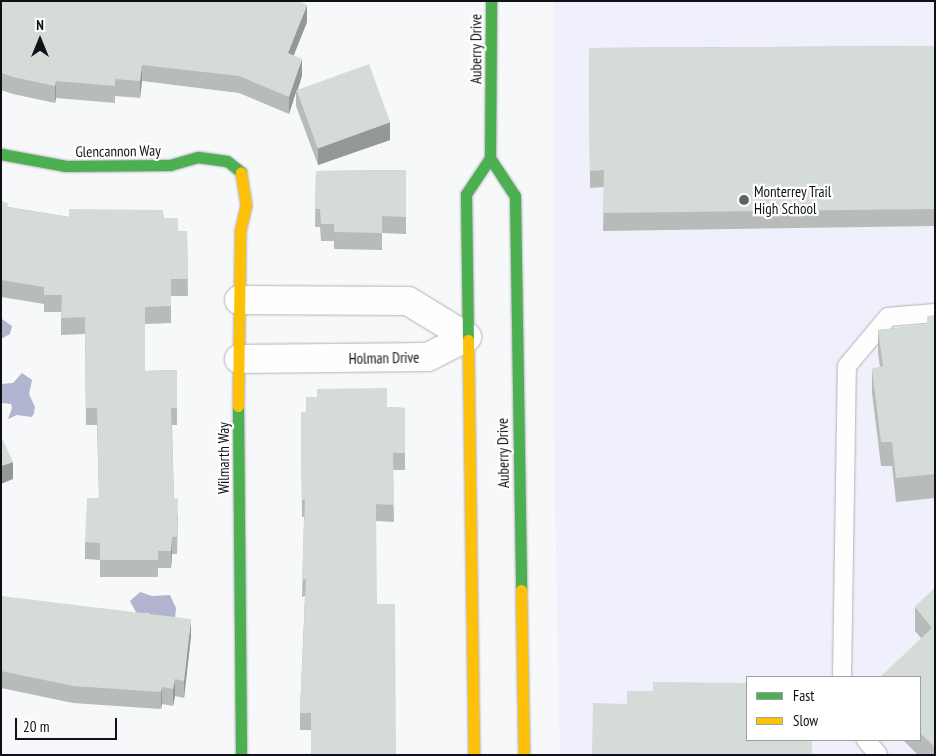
<!DOCTYPE html>
<html>
<head>
<meta charset="utf-8">
<style>
  body { margin:0 }
  #map { position:relative; width:936px; height:756px; overflow:hidden; background:#f7f8fa; font-family:"PT Sans Narrow",sans-serif }
  div>[style] { position:absolute }
  [style*='--x'] { left:calc(var(--x)*1px); top:calc(var(--y)*1px); width:calc(var(--w)*1px); rotate:calc(var(--a)*1deg) }
  .built>* { inset:0; background:#eff0fc }
  .water>* { inset:0; background:#b2b5cf }
  .roads { filter:drop-shadow(0 0 1px #b1b2b7) drop-shadow(0 0 1px #b1b2b7) }
  .lane>* { height:18px; margin:-9px; padding:0 9px; transform-origin:9px; border-radius:9px; background:#fefefe }
  .street>* { height:28px; margin:-14px; padding:0 14px; transform-origin:14px; border-radius:14px; background:#fefefe }
  .fast>* { height:11px; margin:-5.5px; padding:0 5.5px; transform-origin:5.5px; border-radius:5.5px; background:#4caf50 }
  .slow>* { height:11px; margin:-5.5px; padding:0 5.5px; transform-origin:5.5px; border-radius:5.5px; background:#ffc107 }
  .wall>* { inset:0; background:#b7bcb9 }
  .shaded-wall>* { inset:0; background:#959996 }
  .building>* { inset:0; background:#d5dbd7; transform-origin:0 0 }
  .dots>* { width:14px; height:14px; translate:-50% -50%; box-sizing:border-box; border:2px solid #fff; border-radius:50% }
  span { translate:-50% -50%; white-space:nowrap; text-align:center; line-height:1.15; -webkit-text-stroke:4.5px #fff; paint-order:stroke }
  .street-label { font-size:15px; color:#101118 }
  .poi-label { font-size:15px; color:#101118 }
  .left { translate:0 -50%; text-align:left }
  .frame { position:absolute; inset:0; border:2px solid #101118; pointer-events:none }
  .legend { position:absolute; left:746px; top:676px; width:175px; height:65px; box-sizing:border-box; background:#fff; border:1px solid #9fa0a3; margin:0; padding:6px 9px; list-style:none; font-size:15px; color:#101118 }
  .legend li { display:flex; align-items:center; gap:10px; height:25px }
  .legend b { width:25px; border:1px solid #9fa0a3 }
  .north { position:absolute; left:15px; top:15px; width:50px; height:50px; -webkit-text-stroke:4px #fff; paint-order:stroke; rotate:0deg; font-size:14px; font-weight:700; line-height:20px; text-align:center; color:#101118 }
  .north::after { content:''; display:block; margin:auto; width:18px; height:22px; background:#101118; clip-path:polygon(50% 0,100% 100%,50% 72%,0 100%) }
  .scale { position:absolute; left:15px; top:718px; width:102px; height:22px; box-sizing:border-box; border:2px solid #101118; border-top:0; padding-left:6px; font-size:15px; line-height:18px; white-space:nowrap; color:#101118; -webkit-text-stroke:4px #fff; paint-order:stroke }
</style>
</head>
<body>
<div id="map">
  <div class="built">
    <div style="clip-path:polygon(evenodd,553px 1px,935px 1px,935px 755px,560px 755px,553px 398px,553px 1px,747px 677px,920px 677px,920px 740px,747px 740px,747px 677px)"></div>
  </div>
  <div class="water">
    <div style="clip-path:polygon(2px 319px,12px 326px,10px 334px,1px 339px)"></div>
    <div style="clip-path:polygon(22px 373px,32px 380px,29px 394px,35px 407px,34px 413px,32px 417px,17px 415px,8px 419px,12px 408px,11px 404px,1px 403px,1px 384px,13px 383px)"></div>
    <div style="clip-path:polygon(140px 592px,152px 596px,170px 595px,176px 608px,175px 618px,157px 620px,148px 613px,137px 614px,130px 601px)"></div>
  </div>
  <div class="roads">
    <div class="lane">
      <div style="--x:842;--y:677;--w:311;--a:-89.1"></div>
      <div style="--x:847;--y:366;--w:64;--a:-50.1"></div>
      <div style="--x:888;--y:317;--w:47;--a:-4.9"></div>
      <div style="--x:866;--y:740;--w:19;--a:51"></div>
    </div>
    <div class="street">
      <div style="--x:239;--y:359;--w:189;--a:-0.6"></div>
      <div style="--x:428;--y:357;--w:44;--a:-27.1"></div>
      <div style="--x:467;--y:337;--w:69;--a:-148.6"></div>
      <div style="--x:408;--y:301;--w:169;--a:-179.7"></div>
    </div>
    <div class="fast">
      <div style="--x:1;--y:154;--w:66;--a:10.5"></div>
      <div style="--x:66;--y:166;--w:104;--a:-0.6"></div>
      <div style="--x:170;--y:165;--w:29;--a:-16"></div>
      <div style="--x:198;--y:157;--w:29;--a:8"></div>
      <div style="--x:227;--y:161;--w:18;--a:38"></div>
      <div style="--x:490;--y:158;--w:45;--a:56.7"></div>
      <div style="--x:515;--y:196;--w:394;--a:89.1"></div>
      <div style="--x:468;--y:340;--w:146;--a:-90.8"></div>
      <div style="--x:466;--y:194;--w:43;--a:-56.3"></div>
      <div style="--x:490;--y:158;--w:157;--a:-89.6"></div>
      <div style="--x:238;--y:406;--w:349;--a:89.5"></div>
    </div>
    <div class="slow">
      <div style="--x:468;--y:340;--w:415;--a:89.2"></div>
      <div style="--x:238;--y:406;--w:175;--a:-89.3"></div>
      <div style="--x:240;--y:231;--w:27;--a:-77"></div>
      <div style="--x:246;--y:205;--w:33;--a:-99"></div>
      <div style="--x:521;--y:590;--w:165;--a:89"></div>
    </div>
  </div>
  <div class="wall">
    <div style="clip-path:polygon(1px 1px,307px 22px,293px 56px,302px 76px,298px 89px,390px 140px,318px 165px,296px 106px,296px 92px,289px 114px,239px 93px,142px 81px,140px 98px,115px 96px,115px 103px,56px 98px,55px 103px,13px 94px,1px 90px)"></div>
    <div style="clip-path:polygon(935px 46px,935px 226px,603px 231px,604px 187px,590px 188px,589px 48px)"></div>
    <div style="clip-path:polygon(406px 170px,406px 234px,382px 233px,382px 250px,334px 249px,334px 241px,321px 241px,320px 227px,315px 227px,316px 171px)"></div>
    <div style="clip-path:polygon(1px 201px,8px 207px,69px 217px,164px 218px,178px 231px,187px 231px,188px 296px,171px 296px,171px 323px,145px 324px,145px 371px,177px 370px,177px 425px,172px 425px,174px 498px,178px 516px,177px 554px,172px 554px,171px 568px,158px 568px,158px 577px,100px 577px,100px 560px,85px 559px,85px 542px,99px 498px,97px 425px,86px 425px,85px 334px,61px 335px,61px 312px,44px 312px,44px 304px,1px 297px)"></div>
    <div style="clip-path:polygon(935px 315px,935px 498px,896px 502px,892px 466px,881px 466px,872px 393px,872px 369px,880px 367px,878px 354px,878px 330px,927px 325px)"></div>
    <div style="clip-path:polygon(387px 407px,405px 408px,405px 470px,393px 470px,394px 522px,376px 521px,311px 730px,300px 730px,300px 713px,305px 596px,302px 597px,304px 517px,302px 517px,301px 412px)"></div>
    <div style="clip-path:polygon(935px 588px,935px 755px,918px 755px,903px 740px,920px 740px,920px 677px,921px 638px,915px 631px,915px 607px)"></div>
    <div style="clip-path:polygon(1px 596px,191px 636px,184px 698px,175px 696px,173px 706px,162px 704px,161px 709px,73px 703px,1px 688px)"></div>
  </div>
  <div class="shaded-wall">
    <div style="clip-path:polygon(307px 5px,307px 22px,288px 70px,288px 53px)"></div>
    <div style="clip-path:polygon(302px 59px,302px 76px,297px 91px,296px 89px,296px 92px,289px 114px,289px 97px)"></div>
    <div style="clip-path:polygon(142px 65px,142px 81px,140px 98px,140px 81px)"></div>
    <div style="clip-path:polygon(56px 81px,56px 98px,55px 103px,55px 86px)"></div>
    <div style="clip-path:polygon(390px 122px,390px 140px,318px 165px,318px 148px)"></div>
    <div style="clip-path:polygon(13px 462px,13px 479px,1px 484px,1px 466px)"></div>
    <div style="clip-path:polygon(172px 537px,172px 554px,171px 568px,171px 551px)"></div>
    <div style="clip-path:polygon(191px 619px,191px 636px,184px 698px,184px 681px)"></div>
    <div style="clip-path:polygon(175px 679px,175px 696px,173px 706px,173px 689px)"></div>
    <div style="clip-path:polygon(162px 687px,162px 704px,161px 709px,161px 692px)"></div>
  </div>
  <div class="building">
    <div style="clip-path:polygon(1px 1px,299px 1px,307px 5px,288px 53px,302px 59px,289px 97px,239px 76px,142px 65px,140px 81px,115px 79px,115px 86px,56px 81px,55px 86px,13px 77px,1px 73px)"></div>
    <div style="clip-path:polygon(935px 46px,935px 209px,603px 213px,604px 170px,590px 171px,589px 48px)"></div>
    <div style="left:369px;top:64px;width:62px;height:77px;rotate:70deg"></div>
    <div style="clip-path:polygon(406px 170px,406px 217px,382px 216px,382px 233px,334px 232px,334px 224px,321px 224px,320px 209px,315px 209px,316px 171px)"></div>
    <div style="clip-path:polygon(1px 201px,8px 203px,7px 207px,69px 217px,69px 209px,163px 210px,164px 218px,178px 218px,178px 231px,187px 231px,188px 279px,171px 279px,171px 306px,145px 307px,145px 371px,177px 370px,177px 408px,171px 408px,174px 498px,178px 499px,177px 537px,172px 537px,171px 551px,158px 551px,158px 560px,100px 560px,100px 543px,85px 542px,87px 498px,99px 498px,97px 408px,86px 408px,85px 317px,61px 318px,62px 295px,44px 295px,44px 287px,1px 280px)"></div>
    <div style="clip-path:polygon(935px 315px,935px 474px,896px 478px,892px 442px,881px 442px,872px 369px,883px 366px,878px 330px,927px 325px,927px 316px)"></div>
    <div style="clip-path:polygon(387px 388px,387px 407px,405px 408px,405px 453px,393px 453px,394px 505px,376px 504px,377px 604px,395px 604px,396px 755px,311px 755px,311px 713px,300px 713px,306px 579px,302px 580px,305px 500px,302px 500px,301px 412px,306px 412px,306px 397px,317px 397px,317px 389px)"></div>
    <div style="clip-path:polygon(1px 436px,13px 462px,1px 466px)"></div>
    <div style="clip-path:polygon(935px 588px,935px 747px,920px 733px,920px 677px,880px 677px,932px 628px,915px 607px)"></div>
    <div style="clip-path:polygon(1px 596px,191px 619px,184px 681px,175px 679px,173px 689px,162px 687px,161px 692px,73px 686px,1px 671px)"></div>
    <div style="clip-path:polygon(653px 682px,746px 683px,747px 693px,747px 740px,812px 740px,812px 755px,592px 755px,593px 703px,627px 704px,627px 691px,653px 691px)"></div>
  </div>
  <div class="dots">
    <div style="left:744px;top:200px;background:#616267"></div>
  </div>
  <div class="street-label">
    <span style="left:476px;top:49px;rotate:-90deg">Auberry Drive</span>
    <span style="left:118px;top:151px;rotate:-1deg">Glencannon Way</span>
    <span style="left:384px;top:358px;rotate:-1deg">Holman Drive</span>
    <span style="left:503px;top:453px;rotate:-91deg">Auberry Drive</span>
    <span style="left:224px;top:458px;rotate:-90deg">Wilmarth Way</span>
  </div>
  <div class="poi-label">
    <span class="left" style="left:754px;top:200px">Monterrey Trail<br>High School</span>
  </div>
  <div class="frame"></div>
  <ul class="legend">
  <li><b style="height:6px;background:#4caf50"></b>Fast</li>
  <li><b style="height:6px;background:#ffc107"></b>Slow</li>
  </ul>
  <div class="north">N</div>
  <div class="scale">20 m</div>
</div>
</body>
</html>
